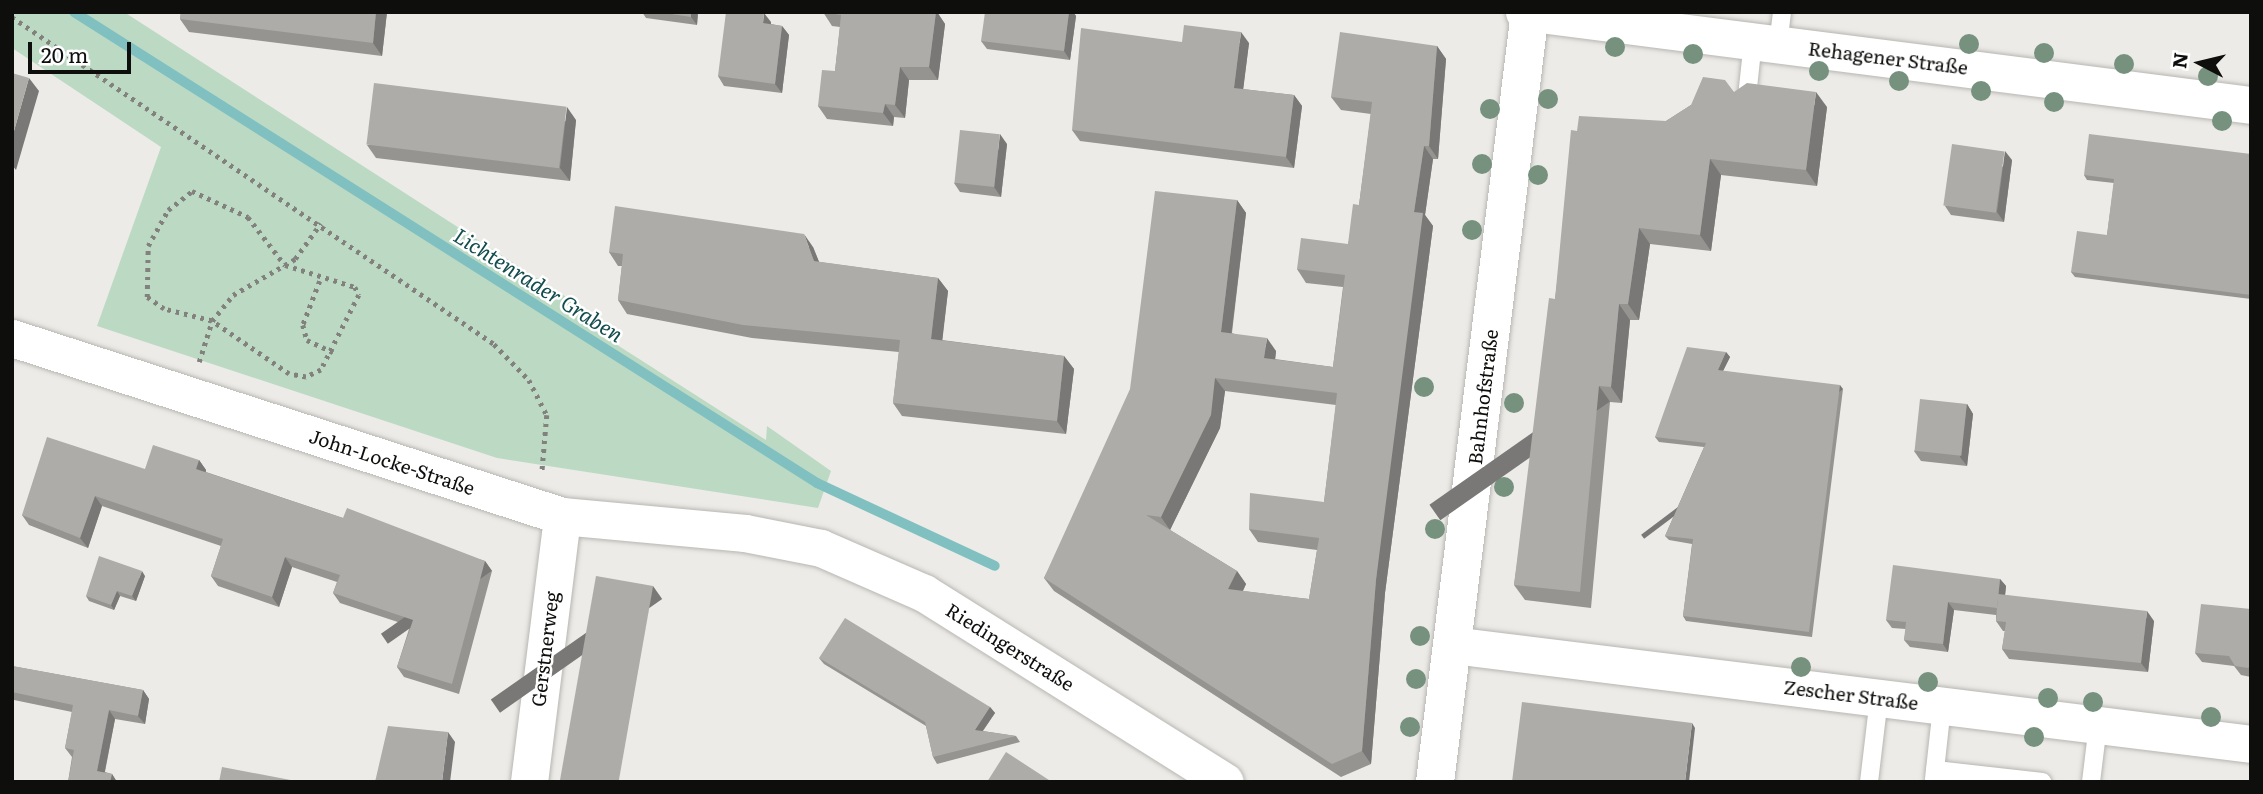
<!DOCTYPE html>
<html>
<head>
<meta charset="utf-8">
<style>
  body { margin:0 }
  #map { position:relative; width:2263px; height:794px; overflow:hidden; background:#edebe7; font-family:Literata,serif }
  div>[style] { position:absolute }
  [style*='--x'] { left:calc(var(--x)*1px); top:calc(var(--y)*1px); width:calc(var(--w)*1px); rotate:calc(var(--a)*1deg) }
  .green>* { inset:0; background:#bcdac3 }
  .stream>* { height:10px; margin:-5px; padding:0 5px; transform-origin:5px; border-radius:5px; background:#81c0c1 }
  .path>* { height:4.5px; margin-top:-2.25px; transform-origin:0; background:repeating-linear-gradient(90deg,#82817e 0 3.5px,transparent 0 8.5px) }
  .roads { filter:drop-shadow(0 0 2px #b7b6b2) drop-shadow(0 0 2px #b7b6b2) }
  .service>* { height:18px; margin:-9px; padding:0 9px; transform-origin:9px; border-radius:9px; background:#fff }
  .minor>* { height:37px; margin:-18.5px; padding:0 18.5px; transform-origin:18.5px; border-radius:18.5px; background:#fff }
  .tertiary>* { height:38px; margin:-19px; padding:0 19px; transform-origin:19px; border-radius:19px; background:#fff }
  .trees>* { width:20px; height:20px; margin:-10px; border-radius:50%; background:#76917e }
  .wall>* { inset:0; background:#959490 }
  .shaded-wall>* { inset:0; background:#797876; transform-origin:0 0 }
  .building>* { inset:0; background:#adaca8; transform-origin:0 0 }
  span { translate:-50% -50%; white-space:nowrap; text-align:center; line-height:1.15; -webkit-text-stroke:5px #fff; paint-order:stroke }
  .street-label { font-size:19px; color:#0e0e0c }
  .water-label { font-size:21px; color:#134c4d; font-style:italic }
  .frame { position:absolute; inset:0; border:14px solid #0e0e0c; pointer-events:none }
  .north { position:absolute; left:2165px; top:28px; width:70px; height:70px; -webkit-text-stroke:5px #fff; paint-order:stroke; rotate:277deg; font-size:19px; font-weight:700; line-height:28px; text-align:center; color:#0e0e0c }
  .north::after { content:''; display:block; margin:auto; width:24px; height:32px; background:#0e0e0c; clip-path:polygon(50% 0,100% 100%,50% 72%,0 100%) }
  .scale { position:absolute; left:28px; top:42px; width:103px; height:32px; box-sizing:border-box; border:4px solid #0e0e0c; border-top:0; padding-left:9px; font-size:21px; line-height:24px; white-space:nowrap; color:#0e0e0c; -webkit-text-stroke:5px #fff; paint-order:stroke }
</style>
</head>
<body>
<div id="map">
  <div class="green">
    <div style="clip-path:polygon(12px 12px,124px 12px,588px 311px,586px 325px,766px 440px,767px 426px,831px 471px,818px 508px,497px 458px,97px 326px,161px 147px,12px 48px)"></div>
  </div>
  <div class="stream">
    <div style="--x:74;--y:12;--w:880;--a:32.37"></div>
    <div style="--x:817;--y:483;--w:196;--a:25"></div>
  </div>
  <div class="path">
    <div style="--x:12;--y:17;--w:582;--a:34.15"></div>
    <div style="--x:494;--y:344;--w:50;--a:45.8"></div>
    <div style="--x:529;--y:380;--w:39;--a:63"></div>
    <div style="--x:547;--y:415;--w:58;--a:94.9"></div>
    <div style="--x:192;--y:191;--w:62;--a:24.9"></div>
    <div style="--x:248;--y:217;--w:61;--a:52.4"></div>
    <div style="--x:285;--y:265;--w:73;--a:17.4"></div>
    <div style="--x:355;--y:287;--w:9;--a:63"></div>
    <div style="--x:359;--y:295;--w:84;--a:116.9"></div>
    <div style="--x:321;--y:370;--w:17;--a:155"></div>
    <div style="--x:306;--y:377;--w:17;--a:-170"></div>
    <div style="--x:289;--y:374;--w:93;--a:-145.5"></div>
    <div style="--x:212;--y:321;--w:49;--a:-166"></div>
    <div style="--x:164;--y:309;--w:21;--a:-145"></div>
    <div style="--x:147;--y:297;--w:51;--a:-88.9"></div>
    <div style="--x:148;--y:246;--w:41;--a:-60.9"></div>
    <div style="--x:168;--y:210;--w:31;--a:-38"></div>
    <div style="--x:320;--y:281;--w:47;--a:111.1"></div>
    <div style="--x:303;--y:325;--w:16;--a:75"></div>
    <div style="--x:307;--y:340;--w:29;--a:25"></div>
    <div style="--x:199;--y:362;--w:43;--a:-72.4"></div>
    <div style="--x:212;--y:321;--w:33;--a:-51"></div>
    <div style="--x:233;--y:295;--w:72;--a:-30.1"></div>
    <div style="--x:295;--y:259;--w:44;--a:-54.2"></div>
  </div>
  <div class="roads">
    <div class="service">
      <div style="--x:1778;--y:45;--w:33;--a:-83"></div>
      <div style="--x:1747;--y:97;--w:56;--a:-83.9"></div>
      <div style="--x:1935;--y:770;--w:108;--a:6.4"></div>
      <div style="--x:1934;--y:779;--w:73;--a:-83.7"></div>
      <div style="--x:1869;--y:782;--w:85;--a:-83.2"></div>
      <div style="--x:2091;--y:782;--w:57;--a:-83"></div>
    </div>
    <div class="minor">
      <div style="--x:1524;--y:12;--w:733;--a:7.29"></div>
      <div style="--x:12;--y:338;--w:578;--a:17.93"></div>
      <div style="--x:562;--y:516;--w:184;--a:5.3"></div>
      <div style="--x:745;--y:533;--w:77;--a:11.2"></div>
      <div style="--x:821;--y:548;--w:112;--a:23.6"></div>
      <div style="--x:924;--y:593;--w:355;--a:32.1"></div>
      <div style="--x:1452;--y:645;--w:805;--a:7.06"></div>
      <div style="--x:529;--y:782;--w:268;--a:-82.9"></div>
    </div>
    <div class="tertiary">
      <div style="--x:1435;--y:782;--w:776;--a:-82.97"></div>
    </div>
  </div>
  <div class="trees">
    <div style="left:1969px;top:44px"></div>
    <div style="left:1615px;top:47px"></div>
    <div style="left:2044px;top:53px"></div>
    <div style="left:1693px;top:54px"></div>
    <div style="left:2124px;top:64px"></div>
    <div style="left:1819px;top:71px"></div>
    <div style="left:2208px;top:76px"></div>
    <div style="left:1899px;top:81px"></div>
    <div style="left:1981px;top:91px"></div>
    <div style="left:1548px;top:99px"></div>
    <div style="left:2054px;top:102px"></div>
    <div style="left:1490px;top:109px"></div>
    <div style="left:2222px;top:121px"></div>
    <div style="left:1482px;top:164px"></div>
    <div style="left:1538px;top:175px"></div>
    <div style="left:1472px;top:230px"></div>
    <div style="left:1424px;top:387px"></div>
    <div style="left:1514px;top:403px"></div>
    <div style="left:1504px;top:487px"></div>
    <div style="left:1435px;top:529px"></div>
    <div style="left:1420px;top:636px"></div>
    <div style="left:1801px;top:667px"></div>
    <div style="left:1416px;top:679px"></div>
    <div style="left:1928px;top:682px"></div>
    <div style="left:2048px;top:698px"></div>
    <div style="left:2093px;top:702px"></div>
    <div style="left:2211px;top:717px"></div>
    <div style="left:1410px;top:727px"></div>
    <div style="left:2034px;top:737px"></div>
  </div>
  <div class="wall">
    <div style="clip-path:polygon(181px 12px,387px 12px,382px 56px,189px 32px,180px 19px)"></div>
    <div style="clip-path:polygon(642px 12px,698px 12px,697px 25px,646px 18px)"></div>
    <div style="clip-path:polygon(823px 12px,937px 12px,945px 24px,938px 80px,909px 80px,905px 118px,894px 117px,893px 126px,827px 119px,818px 106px,835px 71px,840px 27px,832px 26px)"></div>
    <div style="clip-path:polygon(1069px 12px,1073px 12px,1076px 16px,1070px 60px,987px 49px,981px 41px)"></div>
    <div style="clip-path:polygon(771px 22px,771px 24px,782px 26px,789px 35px,782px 93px,724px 86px,718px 76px)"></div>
    <div style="clip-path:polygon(1182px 42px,1249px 43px,1243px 89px,1294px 95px,1302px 106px,1294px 168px,1080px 141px,1072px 130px)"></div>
    <div style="clip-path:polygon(evenodd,1437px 46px,1446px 59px,1438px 159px,1433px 159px,1425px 215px,1433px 226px,1385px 593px,1371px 764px,1341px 777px,1054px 591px,1044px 578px,1237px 200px,1246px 213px,1232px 333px,1276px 351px,1275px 359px,1333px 367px,1343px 287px,1306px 283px,1297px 269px,1348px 244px,1359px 205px,1371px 114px,1341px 110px,1331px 97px,1437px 46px,1225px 391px,1336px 405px,1324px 502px,1249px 529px,1258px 542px,1317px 550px,1309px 599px,1243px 591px,1246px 584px,1237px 571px,1170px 530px,1220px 428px,1225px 391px)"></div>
    <div style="clip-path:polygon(1734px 92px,1827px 107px,1817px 186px,1721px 175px,1711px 251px,1650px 244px,1639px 320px,1630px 320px,1622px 403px,1610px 402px,1591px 608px,1525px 600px,1514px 585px,1555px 299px,1577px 131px,1666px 121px,1691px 105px)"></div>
    <div style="clip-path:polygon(576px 120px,570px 181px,376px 158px,367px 145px)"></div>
    <div style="clip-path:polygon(1007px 144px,1001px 197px,960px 192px,954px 183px)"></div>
    <div style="clip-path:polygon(2251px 154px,2251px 299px,2075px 277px,2071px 272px,2107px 235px,2114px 183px,2087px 180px,2084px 175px)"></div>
    <div style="clip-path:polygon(2012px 160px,2004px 222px,1951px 215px,1945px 206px)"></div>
    <div style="clip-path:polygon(813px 247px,819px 262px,938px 278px,948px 291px,942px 340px,1064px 356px,1074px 369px,1066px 434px,902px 416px,893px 403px,899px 352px,752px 338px,627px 314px,618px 300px,622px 266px,618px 266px,609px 252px)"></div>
    <div style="clip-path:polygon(1726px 352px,1730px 357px,1723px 371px,1843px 389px,1812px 637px,1686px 621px,1683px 616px,1692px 544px,1669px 540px,1665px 536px,1704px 447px,1659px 442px,1655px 437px)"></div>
    <div style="clip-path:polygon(1967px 404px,1973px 414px,1967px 466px,1921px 461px,1914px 451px)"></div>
    <div style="clip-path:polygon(199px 460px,206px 470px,206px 472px,343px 518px,485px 561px,492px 571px,459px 694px,404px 677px,397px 667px,410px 626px,340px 603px,333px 593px,337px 582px,292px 567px,279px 607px,218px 586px,211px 576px,221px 546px,102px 506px,88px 548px,29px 525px,22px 515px,145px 469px)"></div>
    <div style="clip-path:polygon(145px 576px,136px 601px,120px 596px,114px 610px,89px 601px,86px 596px)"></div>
    <div style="clip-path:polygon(2000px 579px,2006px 586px,2005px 595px,2154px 621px,2148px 672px,2009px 659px,2002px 649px,2005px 631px,2003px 631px,1996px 621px,1996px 615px,1954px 610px,1948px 652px,1910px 647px,1904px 640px,1906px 629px,1892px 628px,1886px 620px)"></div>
    <div style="clip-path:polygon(2251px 609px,2251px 677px,2241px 675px,2234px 666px,2202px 662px,2195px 653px)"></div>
    <div style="clip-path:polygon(819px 658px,990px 707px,995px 713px,983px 731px,1016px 736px,1020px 742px,937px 764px,933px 757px,926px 726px,824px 664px)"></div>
    <div style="clip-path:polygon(12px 666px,143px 690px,149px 699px,145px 724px,115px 719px,105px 772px,112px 774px,117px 782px,68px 782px,72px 757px,65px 748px,72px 712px,14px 700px,12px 708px)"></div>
  </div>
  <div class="shaded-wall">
    <div style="clip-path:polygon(376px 12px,387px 12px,382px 56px,373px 43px)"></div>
    <div style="clip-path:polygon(691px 12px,698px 12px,697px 25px,691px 17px)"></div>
    <div style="clip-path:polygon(936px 12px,937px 12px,945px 24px,938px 80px,929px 67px)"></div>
    <div style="clip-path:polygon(1069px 12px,1073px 12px,1076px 16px,1070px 60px,1064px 51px)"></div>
    <div style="clip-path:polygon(764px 13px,771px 22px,770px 32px,763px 23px)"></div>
    <div style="clip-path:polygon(782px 26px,789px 35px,782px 93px,775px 84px)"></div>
    <div style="clip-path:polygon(1241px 32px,1249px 43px,1242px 99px,1234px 88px)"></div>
    <div style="clip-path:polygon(1437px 46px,1446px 59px,1438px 159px,1429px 146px)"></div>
    <div style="clip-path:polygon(900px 67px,909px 80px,905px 118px,895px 105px)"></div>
    <div style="clip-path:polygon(29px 78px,39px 91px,16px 170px,12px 165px,12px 138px)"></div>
    <div style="clip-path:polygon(1816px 92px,1827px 107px,1817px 186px,1806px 170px)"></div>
    <div style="clip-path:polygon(1294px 95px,1302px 106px,1294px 168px,1286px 157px)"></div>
    <div style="clip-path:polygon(885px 104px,894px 117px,893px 126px,883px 113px)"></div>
    <div style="clip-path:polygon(567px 107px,576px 120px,570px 181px,560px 168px)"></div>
    <div style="clip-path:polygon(1000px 134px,1007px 144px,1001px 197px,994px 187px)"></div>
    <div style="clip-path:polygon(1424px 146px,1433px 159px,1425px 215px,1433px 226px,1385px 593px,1371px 764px,1362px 751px,1376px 580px,1414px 212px)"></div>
    <div style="clip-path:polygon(2005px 151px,2012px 160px,2004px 222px,1997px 212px)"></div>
    <div style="clip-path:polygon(1710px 159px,1721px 175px,1711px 251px,1700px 235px)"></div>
    <div style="clip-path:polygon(1237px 200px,1246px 213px,1230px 345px,1221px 332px)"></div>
    <div style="clip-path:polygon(1639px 228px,1650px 244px,1639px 320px,1628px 304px)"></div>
    <div style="clip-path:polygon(804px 234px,813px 247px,824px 274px,814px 261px)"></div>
    <div style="clip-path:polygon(938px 278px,948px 291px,941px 352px,931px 339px)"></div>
    <div style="clip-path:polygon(1619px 304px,1630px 320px,1622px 403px,1611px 387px)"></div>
    <div style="clip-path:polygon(1267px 338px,1276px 351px,1274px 371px,1264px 358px)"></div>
    <div style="clip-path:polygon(1726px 352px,1730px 357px,1721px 375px,1718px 370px)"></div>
    <div style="clip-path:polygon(1064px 356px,1074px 369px,1066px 434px,1057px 421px)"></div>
    <div style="clip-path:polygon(1215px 378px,1225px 391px,1220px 428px,1170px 530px,1161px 517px)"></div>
    <div style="left:1840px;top:385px;width:5px;height:249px;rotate:53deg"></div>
    <div style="left:1599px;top:386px;width:19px;height:207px;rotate:55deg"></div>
    <div style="clip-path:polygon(1967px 404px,1973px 414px,1967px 466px,1960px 457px)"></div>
    <div style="clip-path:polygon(199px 460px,206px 470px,203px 479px,196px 469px)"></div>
    <div style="clip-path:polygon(95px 496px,102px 506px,88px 548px,80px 538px)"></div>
    <div style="clip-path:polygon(285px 557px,292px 567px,279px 607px,272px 597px)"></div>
    <div style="left:485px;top:561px;width:12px;height:127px;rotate:55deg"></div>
    <div style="clip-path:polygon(142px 571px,145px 576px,136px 601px,132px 596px)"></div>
    <div style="clip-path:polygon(1237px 571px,1246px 584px,1237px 603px,1228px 589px)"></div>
    <div style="clip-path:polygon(2000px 579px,2006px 586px,2003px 616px,1997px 608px)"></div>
    <div style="left:653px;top:586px;width:16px;height:198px;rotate:55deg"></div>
    <div style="clip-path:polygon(117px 591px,120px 596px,114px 610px,111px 605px)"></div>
    <div style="clip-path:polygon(1948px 602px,1954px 610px,1948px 652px,1943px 644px)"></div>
    <div style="clip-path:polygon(2147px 611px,2154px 621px,2148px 672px,2141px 663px)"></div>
    <div style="clip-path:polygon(143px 690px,149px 699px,145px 724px,138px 716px)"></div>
    <div style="clip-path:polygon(990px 707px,995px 713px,979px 736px,975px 730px)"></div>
    <div style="clip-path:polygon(109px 710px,115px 719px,103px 780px,97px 771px)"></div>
    <div style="clip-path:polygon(1692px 723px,1695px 728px,1689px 782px,1685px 782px)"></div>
    <div style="clip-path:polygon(448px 732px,455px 742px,450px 782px,442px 782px)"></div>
    <div style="clip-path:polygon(112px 774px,117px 782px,110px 782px)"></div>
  </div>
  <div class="building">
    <div style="clip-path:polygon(181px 12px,376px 12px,373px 43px,180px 19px)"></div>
    <div style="clip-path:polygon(658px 12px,691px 12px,691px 17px)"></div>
    <div style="clip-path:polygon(726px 12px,764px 13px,763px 23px,782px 26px,775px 84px,718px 76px)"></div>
    <div style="clip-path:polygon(823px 12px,936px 12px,929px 67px,900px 67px,895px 105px,885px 104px,883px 113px,818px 106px,822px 70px,835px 71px,841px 15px)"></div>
    <div style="clip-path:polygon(985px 12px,1069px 12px,1064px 51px,981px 41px)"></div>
    <div style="clip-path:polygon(1184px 25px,1241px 32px,1234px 88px,1294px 95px,1286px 157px,1072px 130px,1081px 28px,1182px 42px)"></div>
    <div style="clip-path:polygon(evenodd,1340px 32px,1437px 46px,1429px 146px,1424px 146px,1414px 212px,1423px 213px,1376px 580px,1362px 751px,1332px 764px,1044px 578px,1130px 389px,1155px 191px,1237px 200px,1221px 332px,1267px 338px,1264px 358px,1333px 367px,1345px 275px,1297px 269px,1301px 238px,1348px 244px,1353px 204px,1359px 205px,1372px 102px,1331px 97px,1340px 32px,1215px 378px,1337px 393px,1324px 502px,1250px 493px,1249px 529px,1319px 538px,1309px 599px,1228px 589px,1237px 571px,1146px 515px,1161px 517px,1211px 415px,1215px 378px)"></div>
    <div style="clip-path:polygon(12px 73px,29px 78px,12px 138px)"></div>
    <div style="clip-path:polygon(1703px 77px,1725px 80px,1734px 92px,1747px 83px,1816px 92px,1806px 170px,1710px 159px,1700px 235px,1639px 228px,1628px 304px,1619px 304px,1611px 387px,1599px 386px,1580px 592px,1514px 585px,1549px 298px,1555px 299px,1571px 130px,1577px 131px,1579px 116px,1666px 121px,1691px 105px)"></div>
    <div style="left:374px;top:83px;width:194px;height:62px;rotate:7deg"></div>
    <div style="left:960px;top:130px;width:40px;height:53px;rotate:6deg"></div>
    <div style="clip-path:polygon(2089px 134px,2251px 154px,2251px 295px,2071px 272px,2077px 231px,2107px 235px,2114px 179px,2084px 175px)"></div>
    <div style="left:1952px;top:144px;width:53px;height:62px;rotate:8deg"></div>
    <div style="clip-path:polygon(615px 206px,804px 234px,814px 261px,938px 278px,931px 339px,1064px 356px,1057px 421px,893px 403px,900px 340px,743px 325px,618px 300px,623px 254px,609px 252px)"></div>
    <div style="clip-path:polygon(1687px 347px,1726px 352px,1718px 370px,1840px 385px,1809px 632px,1683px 616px,1693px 539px,1665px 536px,1706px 443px,1655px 437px)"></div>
    <div style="left:1920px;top:399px;width:47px;height:52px;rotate:6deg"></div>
    <div style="clip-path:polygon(47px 437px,145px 469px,153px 445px,199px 460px,196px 469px,343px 518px,347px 508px,485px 561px,452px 684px,397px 667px,413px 620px,333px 593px,340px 575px,285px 557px,272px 597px,211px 576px,223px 539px,95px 496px,80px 538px,22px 515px)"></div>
    <div style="clip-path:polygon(99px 556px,142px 571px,132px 596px,117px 591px,111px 605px,86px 596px)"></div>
    <div style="clip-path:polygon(1893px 565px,2000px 579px,1997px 608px,1948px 602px,1943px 644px,1904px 640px,1906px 622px,1886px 620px)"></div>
    <div style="left:596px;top:576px;width:58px;height:208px;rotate:10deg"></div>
    <div style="clip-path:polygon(1998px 594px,2147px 611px,2141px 663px,2002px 649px,2006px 622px,1996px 621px)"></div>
    <div style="clip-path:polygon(2201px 604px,2251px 609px,2251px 665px,2248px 668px,2235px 666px,2229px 656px,2195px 653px)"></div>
    <div style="clip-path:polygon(845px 618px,990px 707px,975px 730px,1016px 736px,933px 757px,925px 722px,819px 658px)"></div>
    <div style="clip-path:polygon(12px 666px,143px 690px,138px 716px,109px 710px,97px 771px,112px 774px,110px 782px,68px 782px,74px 750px,65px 748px,73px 705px,12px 692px)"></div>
    <div style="clip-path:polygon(1522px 702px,1692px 723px,1685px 782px,1512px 782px)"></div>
    <div style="clip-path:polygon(388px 726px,448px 732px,442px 782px,430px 780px,430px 782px,375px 782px)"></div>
    <div style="clip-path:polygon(1006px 752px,1052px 782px,987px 782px)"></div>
    <div style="clip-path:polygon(222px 767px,301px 782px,219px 782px)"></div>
  </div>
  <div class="street-label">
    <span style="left:1888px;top:58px;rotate:7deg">Rehagener Straße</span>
    <span style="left:1483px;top:397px;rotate:-83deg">Bahnhofstraße</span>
    <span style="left:392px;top:462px;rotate:18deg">John-Locke-Straße</span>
    <span style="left:1010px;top:647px;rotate:32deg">Riedingerstraße</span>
    <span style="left:545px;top:649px;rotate:-83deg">Gerstnerweg</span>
    <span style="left:1851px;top:695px;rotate:7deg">Zescher Straße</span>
  </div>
  <div class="water-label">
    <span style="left:539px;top:284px;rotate:32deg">Lichtenrader Graben</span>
  </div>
  <div class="frame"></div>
  <div class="north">N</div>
  <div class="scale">20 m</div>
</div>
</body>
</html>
